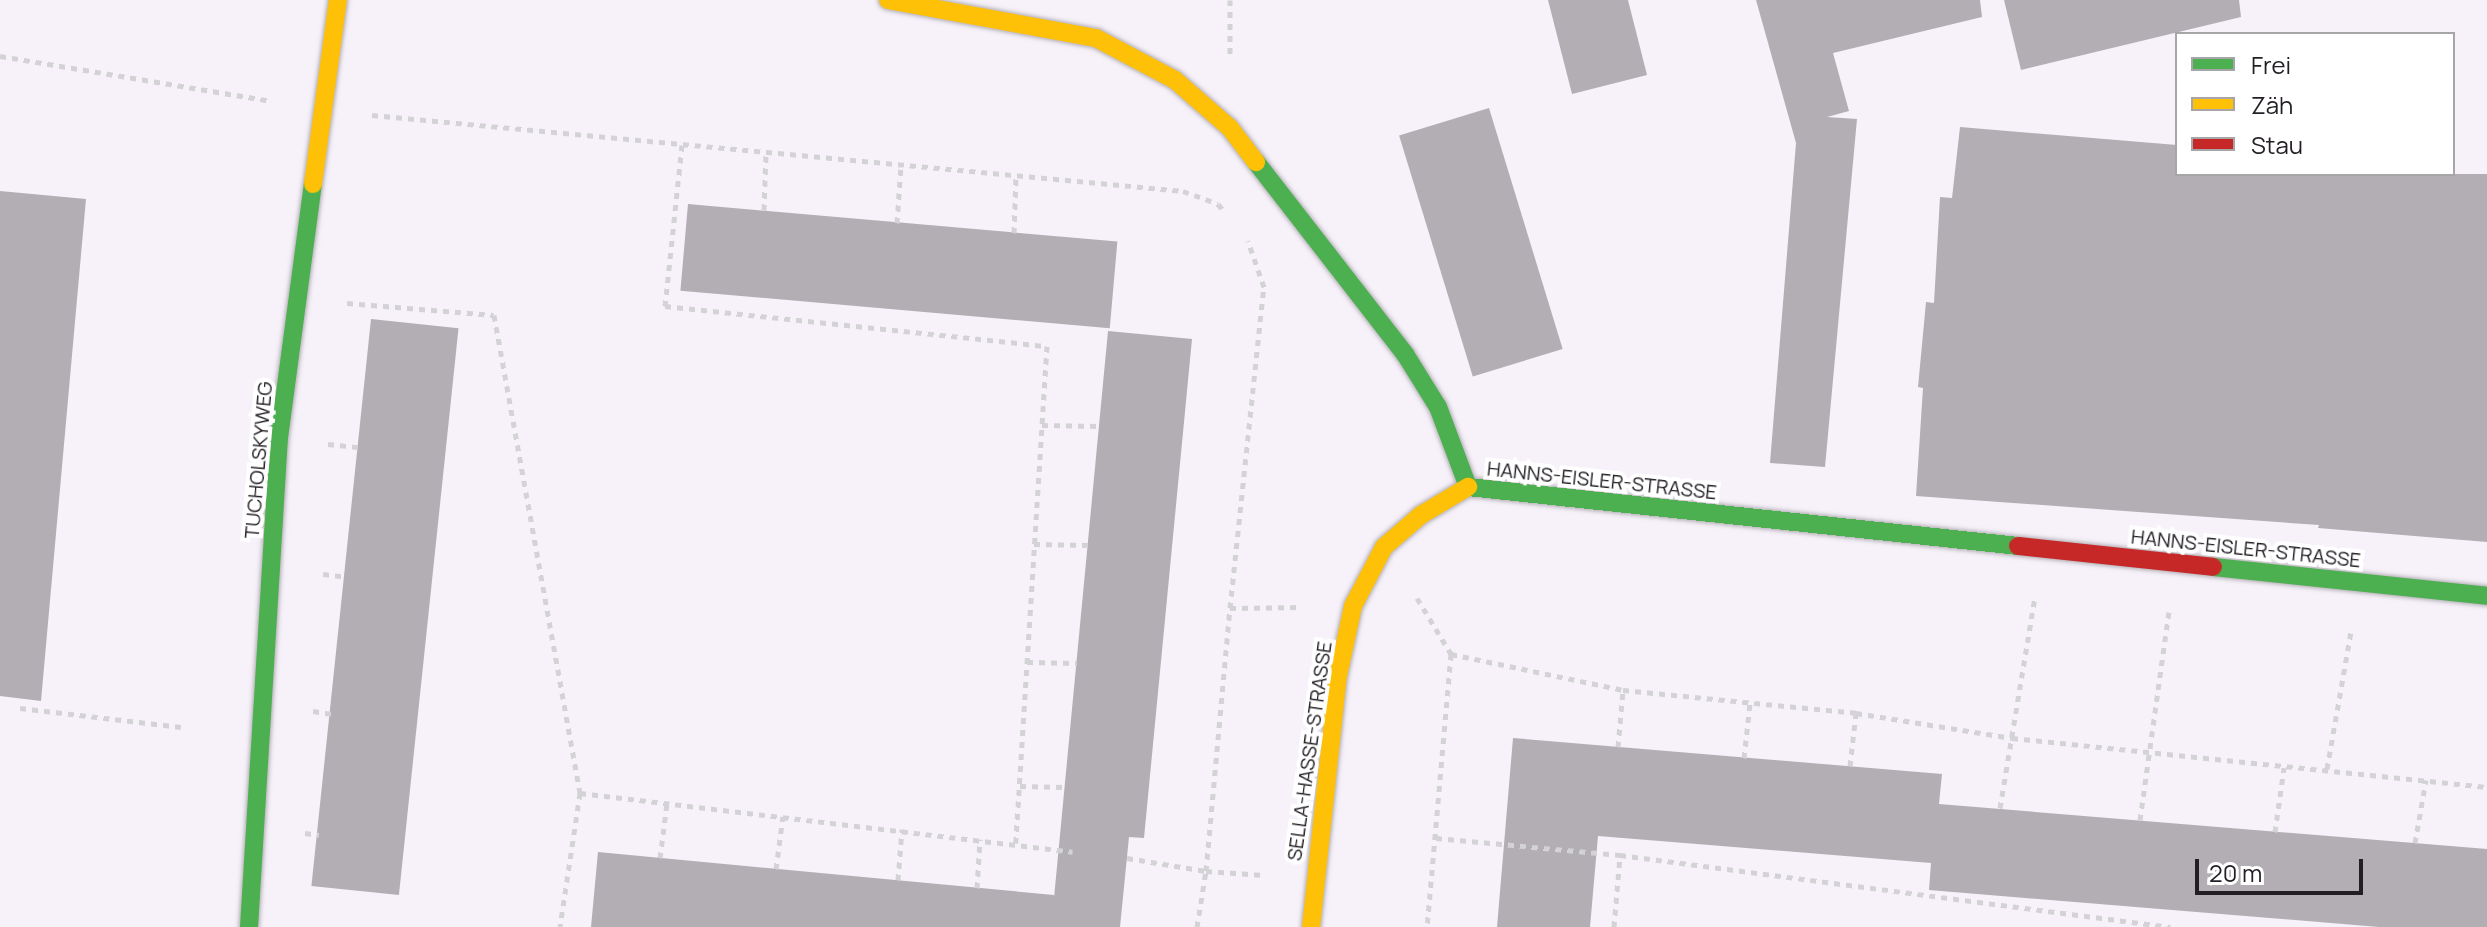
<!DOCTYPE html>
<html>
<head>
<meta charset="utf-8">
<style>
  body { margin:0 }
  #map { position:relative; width:2487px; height:927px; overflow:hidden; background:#f7f2fa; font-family:Manrope,sans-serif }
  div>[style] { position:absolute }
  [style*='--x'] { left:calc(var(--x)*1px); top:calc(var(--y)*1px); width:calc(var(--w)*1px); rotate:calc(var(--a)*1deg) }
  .building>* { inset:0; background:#b2aeb4; transform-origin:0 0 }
  .path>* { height:5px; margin-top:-2.5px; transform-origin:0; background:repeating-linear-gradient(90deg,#d3d2d5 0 6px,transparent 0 12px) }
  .roads { filter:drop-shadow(0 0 2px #b4b0b6) drop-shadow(0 0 2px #b4b0b6) }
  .fast>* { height:18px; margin:-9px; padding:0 9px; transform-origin:9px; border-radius:9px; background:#4caf50 }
  .slow>* { height:18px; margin:-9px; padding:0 9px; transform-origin:9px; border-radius:9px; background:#ffc107 }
  .jam>* { height:18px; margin:-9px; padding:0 9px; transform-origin:9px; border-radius:9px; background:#c62828 }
  span { translate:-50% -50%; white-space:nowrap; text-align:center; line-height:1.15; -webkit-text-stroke:8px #fff; paint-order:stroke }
  .street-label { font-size:20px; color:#221e24 }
  .legend { position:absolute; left:2175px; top:32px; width:280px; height:144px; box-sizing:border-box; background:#fff; border:2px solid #a7a5a7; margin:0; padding:10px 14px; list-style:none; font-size:24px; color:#221e24 }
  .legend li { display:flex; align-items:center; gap:16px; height:40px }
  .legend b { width:40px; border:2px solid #a7a5a7 }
  .scale { position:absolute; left:2195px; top:859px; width:168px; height:36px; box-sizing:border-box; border:4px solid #221e24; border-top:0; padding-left:10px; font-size:24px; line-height:28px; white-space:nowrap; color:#221e24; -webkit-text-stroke:6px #fff; paint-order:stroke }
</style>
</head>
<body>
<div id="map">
  <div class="building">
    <div style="clip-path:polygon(1548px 0,1628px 0,1647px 75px,1572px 94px)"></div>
    <div style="clip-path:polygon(1756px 0,1980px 0,1982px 17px,1833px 53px,1849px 111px,1827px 117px,1857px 119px,1825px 467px,1770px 463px,1796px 143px)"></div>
    <div style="clip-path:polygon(2004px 0,2239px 0,2241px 17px,2021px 70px)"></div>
    <div style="left:1489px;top:108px;width:252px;height:94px;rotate:73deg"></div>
    <div style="clip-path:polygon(1960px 127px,2177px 145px,2177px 174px,2487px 174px,2487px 542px,2318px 528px,2319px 525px,1916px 496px,1923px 388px,1918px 387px,1926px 302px,1934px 303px,1940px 197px,1952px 198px)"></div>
    <div style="clip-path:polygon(0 191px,86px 199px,41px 701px,0 696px)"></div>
    <div style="left:688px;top:204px;width:431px;height:87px;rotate:5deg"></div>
    <div style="left:371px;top:319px;width:88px;height:570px;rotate:6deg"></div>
    <div style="clip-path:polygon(1108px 331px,1192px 339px,1144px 838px,1129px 837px,1120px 927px,591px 927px,598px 852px,1054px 895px,1054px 898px)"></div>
    <div style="clip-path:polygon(1513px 738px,1942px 774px,1939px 804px,2487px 849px,2487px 927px,2379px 927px,1929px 890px,1931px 863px,1598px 836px,1590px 927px,1497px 927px)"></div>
  </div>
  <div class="path">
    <div style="--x:1230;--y:0;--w:59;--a:90"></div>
    <div style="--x:0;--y:56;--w:275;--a:9.4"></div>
    <div style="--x:372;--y:115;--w:815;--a:5.35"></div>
    <div style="--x:1183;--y:191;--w:37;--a:20"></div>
    <div style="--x:1218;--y:204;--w:11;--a:49"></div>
    <div style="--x:682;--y:145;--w:162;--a:96"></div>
    <div style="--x:665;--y:306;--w:384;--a:6"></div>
    <div style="--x:1047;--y:346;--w:498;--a:93.6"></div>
    <div style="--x:764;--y:210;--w:58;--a:-88"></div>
    <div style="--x:897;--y:223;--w:57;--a:-86"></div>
    <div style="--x:1014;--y:233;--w:56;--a:-88"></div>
    <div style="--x:347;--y:303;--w:147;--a:4.7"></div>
    <div style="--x:494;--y:315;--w:486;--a:79.8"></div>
    <div style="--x:580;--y:793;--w:135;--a:98.5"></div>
    <div style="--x:1042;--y:425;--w:58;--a:1"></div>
    <div style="--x:328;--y:444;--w:30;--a:6"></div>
    <div style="--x:1034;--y:544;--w:54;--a:1.1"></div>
    <div style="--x:323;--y:574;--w:23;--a:7"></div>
    <div style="--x:1417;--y:598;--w:66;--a:58.7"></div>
    <div style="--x:1451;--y:654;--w:274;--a:95"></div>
    <div style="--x:1230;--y:608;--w:323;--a:-84"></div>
    <div style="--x:1264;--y:287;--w:49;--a:-109.2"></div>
    <div style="--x:1451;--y:654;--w:176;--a:11.8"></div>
    <div style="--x:1623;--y:690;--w:234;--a:5.6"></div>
    <div style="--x:1856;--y:713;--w:158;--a:9.1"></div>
    <div style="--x:2012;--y:738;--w:478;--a:5.9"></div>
    <div style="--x:1027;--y:662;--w:50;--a:1.1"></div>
    <div style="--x:20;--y:708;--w:162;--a:6.7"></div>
    <div style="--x:313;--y:711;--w:19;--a:9"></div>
    <div style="--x:1618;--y:747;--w:57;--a:-85"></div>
    <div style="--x:1744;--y:758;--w:54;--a:-83.7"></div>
    <div style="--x:1850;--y:766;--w:53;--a:-83.5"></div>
    <div style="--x:2327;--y:769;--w:140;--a:-80.1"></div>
    <div style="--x:1020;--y:786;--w:45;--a:1.3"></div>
    <div style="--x:580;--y:793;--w:496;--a:6.8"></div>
    <div style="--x:2000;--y:808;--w:214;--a:-80.6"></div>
    <div style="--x:2140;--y:820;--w:210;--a:-82.1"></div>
    <div style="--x:2275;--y:832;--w:65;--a:-82"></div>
    <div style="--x:305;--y:833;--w:14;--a:8"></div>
    <div style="--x:1436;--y:838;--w:185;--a:5.3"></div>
    <div style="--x:1620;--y:855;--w:555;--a:7.46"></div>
    <div style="--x:2415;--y:843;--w:64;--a:-80.1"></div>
    <div style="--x:660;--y:858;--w:55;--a:-82.7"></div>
    <div style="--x:1127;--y:858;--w:80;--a:9.3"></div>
    <div style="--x:1206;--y:871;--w:58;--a:3.9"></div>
    <div style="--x:776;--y:869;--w:53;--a:-82.5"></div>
    <div style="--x:898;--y:880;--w:51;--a:-85.5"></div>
    <div style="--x:977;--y:888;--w:49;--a:-86.5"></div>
    <div style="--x:1197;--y:927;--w:57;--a:-80.9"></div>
    <div style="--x:1206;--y:871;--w:264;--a:-84.8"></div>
    <div style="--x:1230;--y:608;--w:70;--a:-0.8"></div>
    <div style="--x:1614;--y:927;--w:72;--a:-85.2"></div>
  </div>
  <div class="roads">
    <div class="fast">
      <div style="--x:1256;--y:162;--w:243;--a:52.2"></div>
      <div style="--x:1405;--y:354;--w:62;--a:58.1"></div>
      <div style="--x:1438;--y:407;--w:85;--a:69.4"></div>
      <div style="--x:1468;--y:487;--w:553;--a:6.12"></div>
      <div style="--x:2213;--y:567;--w:276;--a:6"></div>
      <div style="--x:249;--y:927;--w:490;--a:-86.5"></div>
      <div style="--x:279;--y:438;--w:256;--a:-82.4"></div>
    </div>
    <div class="slow">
      <div style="--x:888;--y:0;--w:211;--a:10.4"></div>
      <div style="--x:1096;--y:38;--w:89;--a:28"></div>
      <div style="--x:1175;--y:80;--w:73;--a:41.1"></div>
      <div style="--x:1230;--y:128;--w:43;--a:52.6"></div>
      <div style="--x:313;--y:184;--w:186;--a:-82.3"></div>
      <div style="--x:1311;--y:927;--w:252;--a:-83.9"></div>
      <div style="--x:1338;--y:676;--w:72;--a:-77.9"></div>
      <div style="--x:1353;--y:606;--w:67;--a:-62.3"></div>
      <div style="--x:1384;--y:547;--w:49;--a:-40.9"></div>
      <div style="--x:1421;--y:515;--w:55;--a:-30.8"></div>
    </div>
    <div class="jam">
      <div style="--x:2018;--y:546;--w:196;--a:6.1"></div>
    </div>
  </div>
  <div class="street-label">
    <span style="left:258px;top:460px;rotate:-85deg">TUCHOLSKYWEG</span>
    <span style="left:1602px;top:480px;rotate:6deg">HANNS-EISLER-STRASSE</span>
    <span style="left:2246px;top:548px;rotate:6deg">HANNS-EISLER-STRASSE</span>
    <span style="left:1309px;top:751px;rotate:-82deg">SELLA-HASSE-STRASSE</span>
  </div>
  <ul class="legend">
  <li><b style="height:10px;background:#4caf50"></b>Frei</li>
  <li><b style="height:10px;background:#ffc107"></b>Zäh</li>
  <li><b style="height:10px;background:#c62828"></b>Stau</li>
  </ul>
  <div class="scale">20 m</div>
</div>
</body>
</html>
